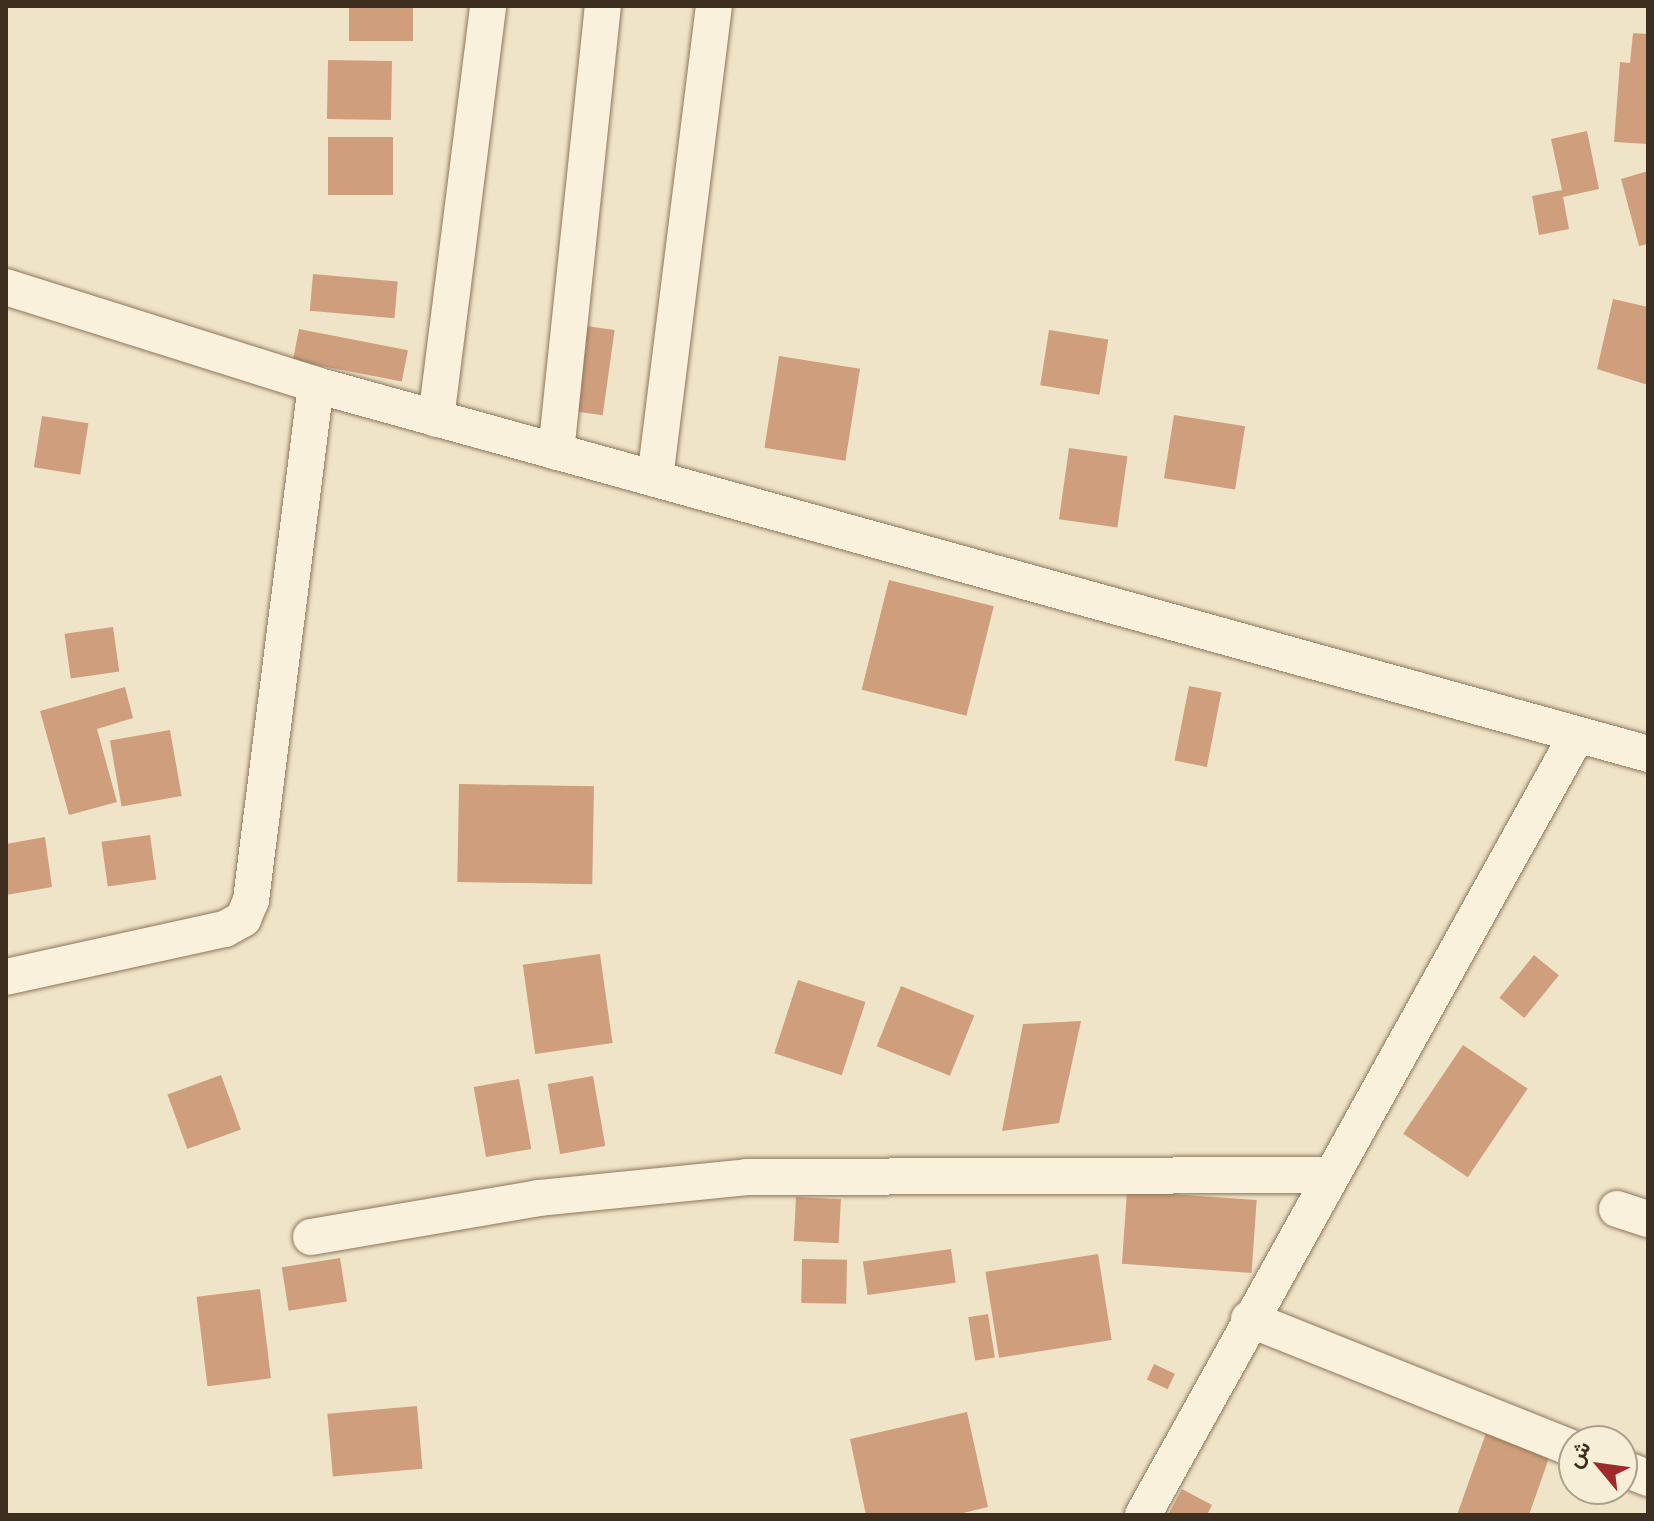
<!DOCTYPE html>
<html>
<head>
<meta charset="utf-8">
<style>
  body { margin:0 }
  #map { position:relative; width:1654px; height:1521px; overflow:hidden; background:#f0e4c8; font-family:"Libre Baskerville",Vazirmatn,serif }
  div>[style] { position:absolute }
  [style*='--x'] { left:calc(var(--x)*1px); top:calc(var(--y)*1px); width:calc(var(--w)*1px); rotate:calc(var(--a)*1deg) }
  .building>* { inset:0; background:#cf9f7d; transform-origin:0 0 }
  .roads { filter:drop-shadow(0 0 2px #8d765c) drop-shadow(0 0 2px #8d765c) }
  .minor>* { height:36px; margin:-18px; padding:0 18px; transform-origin:18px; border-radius:18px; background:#faf1dc }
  span { translate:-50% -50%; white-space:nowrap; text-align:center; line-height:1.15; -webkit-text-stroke:7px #f7eed8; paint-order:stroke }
  .frame { position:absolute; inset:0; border:8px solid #3d2e20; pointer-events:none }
  .north { position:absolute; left:1558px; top:1425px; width:80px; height:80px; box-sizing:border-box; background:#f7eed8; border:2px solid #ada18e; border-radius:50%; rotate:299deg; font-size:22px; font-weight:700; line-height:32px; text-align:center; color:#3d2e20 }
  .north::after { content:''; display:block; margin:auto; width:28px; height:36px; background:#9e2a2b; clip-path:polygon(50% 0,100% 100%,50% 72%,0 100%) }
</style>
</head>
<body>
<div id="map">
  <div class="building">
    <div style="left:349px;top:6px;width:64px;height:35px"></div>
    <div style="clip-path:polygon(1633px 33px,1648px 34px,1648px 144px,1614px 142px,1620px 62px,1630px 63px)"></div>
    <div style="left:328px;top:60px;width:64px;height:59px;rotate:1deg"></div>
    <div style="clip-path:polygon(1587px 131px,1599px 189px,1563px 197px,1569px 229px,1539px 235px,1532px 196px,1562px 190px,1551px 139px)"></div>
    <div style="left:328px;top:137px;width:65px;height:58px"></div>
    <div style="clip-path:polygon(1648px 171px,1648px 244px,1639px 246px,1621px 179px)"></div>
    <div style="left:313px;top:274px;width:85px;height:37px;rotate:5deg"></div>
    <div style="clip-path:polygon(1613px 299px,1648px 307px,1648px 385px,1597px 369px)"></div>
    <div style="left:579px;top:325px;width:36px;height:86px;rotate:8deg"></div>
    <div style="left:299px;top:329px;width:111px;height:32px;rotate:11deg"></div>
    <div style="left:1049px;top:330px;width:60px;height:56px;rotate:9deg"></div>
    <div style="left:779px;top:356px;width:82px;height:93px;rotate:9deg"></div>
    <div style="left:1174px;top:415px;width:72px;height:64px;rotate:9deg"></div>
    <div style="left:42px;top:416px;width:47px;height:52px;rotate:9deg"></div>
    <div style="left:1069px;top:448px;width:59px;height:72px;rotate:8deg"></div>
    <div style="left:889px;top:580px;width:108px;height:113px;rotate:14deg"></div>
    <div style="left:113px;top:627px;width:45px;height:49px;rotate:82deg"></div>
    <div style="left:1189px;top:686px;width:33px;height:76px;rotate:11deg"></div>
    <div style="clip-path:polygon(125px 687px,133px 718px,97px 729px,117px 802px,69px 815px,40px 711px)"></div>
    <div style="left:170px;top:730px;width:67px;height:61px;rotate:80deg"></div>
    <div style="left:459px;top:784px;width:135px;height:98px;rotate:1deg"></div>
    <div style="left:150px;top:835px;width:45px;height:49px;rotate:82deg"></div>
    <div style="clip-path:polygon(45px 837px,52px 887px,6px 895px,6px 844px)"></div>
    <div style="left:600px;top:954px;width:90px;height:78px;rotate:82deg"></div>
    <div style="left:1534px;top:955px;width:32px;height:55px;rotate:39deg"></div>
    <div style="left:798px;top:980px;width:71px;height:77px;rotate:18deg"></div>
    <div style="left:901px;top:986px;width:79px;height:65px;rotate:22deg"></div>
    <div style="clip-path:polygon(1081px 1021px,1059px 1123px,1002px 1131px,1023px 1024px)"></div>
    <div style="left:1463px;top:1045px;width:78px;height:107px;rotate:34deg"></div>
    <div style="left:221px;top:1075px;width:58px;height:57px;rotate:70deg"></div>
    <div style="left:593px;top:1076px;width:71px;height:46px;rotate:80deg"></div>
    <div style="left:519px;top:1079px;width:71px;height:46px;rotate:80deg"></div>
    <div style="left:1127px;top:1191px;width:130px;height:73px;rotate:4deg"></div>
    <div style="left:796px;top:1197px;width:45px;height:44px;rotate:3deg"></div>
    <div style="left:951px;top:1249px;width:34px;height:89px;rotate:82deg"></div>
    <div style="left:1098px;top:1254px;width:87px;height:114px;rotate:81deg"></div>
    <div style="left:340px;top:1258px;width:44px;height:59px;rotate:81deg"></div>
    <div style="left:802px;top:1259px;width:45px;height:44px;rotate:1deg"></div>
    <div style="left:260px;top:1289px;width:90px;height:64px;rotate:83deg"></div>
    <div style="left:988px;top:1314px;width:44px;height:20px;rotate:81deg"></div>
    <div style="left:1154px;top:1364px;width:23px;height:17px;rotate:25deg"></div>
    <div style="left:417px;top:1406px;width:63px;height:90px;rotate:85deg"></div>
    <div style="clip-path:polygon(967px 1412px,988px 1507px,955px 1515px,866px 1515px,850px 1439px)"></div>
    <div style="clip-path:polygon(1486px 1433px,1550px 1455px,1529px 1515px,1457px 1515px)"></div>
    <div style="clip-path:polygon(1182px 1489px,1212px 1505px,1207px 1515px,1168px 1515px)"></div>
  </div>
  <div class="roads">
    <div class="minor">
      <div style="--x:6;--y:287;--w:325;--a:17.5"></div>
      <div style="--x:316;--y:385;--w:1382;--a:15.48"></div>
      <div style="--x:436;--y:419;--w:416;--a:-82.8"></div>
      <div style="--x:556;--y:452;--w:448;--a:-84"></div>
      <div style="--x:655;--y:479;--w:477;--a:-82.9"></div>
      <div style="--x:6;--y:977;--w:224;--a:-12.4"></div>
      <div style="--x:225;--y:929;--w:21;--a:-29"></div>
      <div style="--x:243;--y:919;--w:21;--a:-67"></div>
      <div style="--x:251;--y:900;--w:519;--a:-82.81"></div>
      <div style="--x:1617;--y:1209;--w:33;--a:18"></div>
      <div style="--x:311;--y:1237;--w:230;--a:-9.7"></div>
      <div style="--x:538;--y:1198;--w:210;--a:-5.7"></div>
      <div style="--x:747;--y:1177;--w:583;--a:-0.2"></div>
      <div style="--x:1249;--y:1319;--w:350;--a:21.8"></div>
      <div style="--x:1622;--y:1468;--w:28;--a:21"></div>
      <div style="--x:1143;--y:1515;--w:893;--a:-60.91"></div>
    </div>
  </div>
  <div class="frame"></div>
  <div class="north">ش</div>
</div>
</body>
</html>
